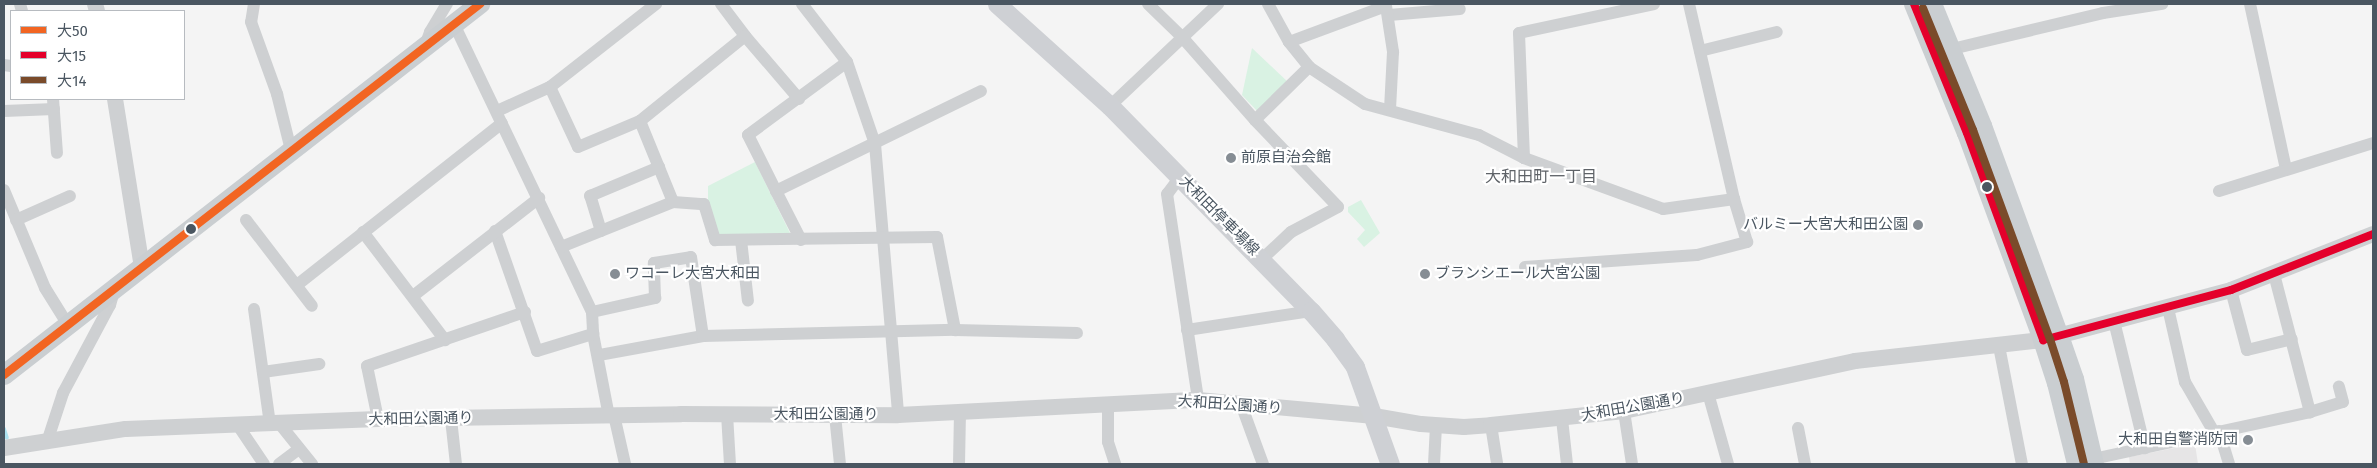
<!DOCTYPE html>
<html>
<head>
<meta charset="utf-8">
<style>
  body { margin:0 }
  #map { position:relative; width:2377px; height:468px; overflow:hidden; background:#f4f4f4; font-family:"Fira Sans","Noto Sans JP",sans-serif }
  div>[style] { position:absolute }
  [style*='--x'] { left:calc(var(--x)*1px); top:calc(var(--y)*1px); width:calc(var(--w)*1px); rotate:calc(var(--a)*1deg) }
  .education>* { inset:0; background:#e6e5e6 }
  .green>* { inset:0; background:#d9f2e3 }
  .stream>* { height:4px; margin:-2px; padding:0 2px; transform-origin:2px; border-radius:2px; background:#aee2f0 }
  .minor>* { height:12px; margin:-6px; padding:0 6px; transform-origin:6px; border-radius:6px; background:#ced0d2 }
  .tertiary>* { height:16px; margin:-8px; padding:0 8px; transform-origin:8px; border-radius:8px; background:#ced0d2 }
  .secondary>* { height:19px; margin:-9.5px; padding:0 9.5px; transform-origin:9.5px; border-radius:9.5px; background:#ced0d4 }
  .primary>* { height:20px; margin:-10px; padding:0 10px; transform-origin:10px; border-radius:10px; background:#caced1 }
  .bus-1>* { height:8px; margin:-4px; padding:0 4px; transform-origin:4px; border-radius:4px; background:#f26522 }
  .bus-2>* { height:8px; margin:-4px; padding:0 4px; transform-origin:4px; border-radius:4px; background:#e4002b }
  .bus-3>* { height:8px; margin:-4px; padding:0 4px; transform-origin:4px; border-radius:4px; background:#7a4b2a }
  .dots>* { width:14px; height:14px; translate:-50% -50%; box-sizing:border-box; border:2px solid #fff; border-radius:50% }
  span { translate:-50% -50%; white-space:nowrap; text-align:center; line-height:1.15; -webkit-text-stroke:4.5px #fff; paint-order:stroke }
  .poi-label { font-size:15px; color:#4a5661 }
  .left { translate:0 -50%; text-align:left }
  .right { translate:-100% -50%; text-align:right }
  .street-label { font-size:15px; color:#4a5661 }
  .neighbourhood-label { font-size:16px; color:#5f6368 }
  .frame { position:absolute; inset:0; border:5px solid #4a5661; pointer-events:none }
  .legend { position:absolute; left:10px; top:10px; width:175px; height:90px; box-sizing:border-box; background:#fff; border:1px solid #b7bbc0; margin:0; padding:6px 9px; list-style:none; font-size:15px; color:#4a5661 }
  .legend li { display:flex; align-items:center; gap:10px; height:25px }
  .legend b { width:25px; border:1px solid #b7bbc0 }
</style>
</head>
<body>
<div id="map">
  <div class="education">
    <div style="clip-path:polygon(2195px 444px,2198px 464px,2130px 464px,2129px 457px)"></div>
  </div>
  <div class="green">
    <div style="clip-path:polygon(1252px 48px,1289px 83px,1258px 112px,1242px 95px)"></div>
    <div style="clip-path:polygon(755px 162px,790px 233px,788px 237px,720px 238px,708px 201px,708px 186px)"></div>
    <div style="clip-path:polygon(1361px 200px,1380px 233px,1364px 247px,1357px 239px,1365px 230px,1348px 212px,1348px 207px)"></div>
  </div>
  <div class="stream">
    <div style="--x:4;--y:429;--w:9;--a:72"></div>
  </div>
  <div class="minor">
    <div style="--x:20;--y:4;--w:7;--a:74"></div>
    <div style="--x:254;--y:4;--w:18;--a:99"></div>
    <div style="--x:251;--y:22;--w:77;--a:70.1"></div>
    <div style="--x:277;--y:94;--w:58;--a:76"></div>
    <div style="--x:721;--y:4;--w:40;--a:53"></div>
    <div style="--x:802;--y:4;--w:73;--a:52.2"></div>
    <div style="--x:847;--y:62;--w:87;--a:71.1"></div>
    <div style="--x:875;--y:144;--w:272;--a:85.1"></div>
    <div style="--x:1148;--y:4;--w:47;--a:44.1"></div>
    <div style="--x:1182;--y:37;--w:111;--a:48.7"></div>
    <div style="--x:1255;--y:120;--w:120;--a:46.3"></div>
    <div style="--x:1338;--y:207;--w:53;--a:152"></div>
    <div style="--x:1291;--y:232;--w:40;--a:137"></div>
    <div style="--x:1268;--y:4;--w:43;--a:61.1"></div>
    <div style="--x:1289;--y:42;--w:32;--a:51"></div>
    <div style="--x:1309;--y:67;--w:67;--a:33.5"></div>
    <div style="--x:1365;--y:104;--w:118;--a:15.2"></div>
    <div style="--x:1479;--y:135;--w:51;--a:27.1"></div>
    <div style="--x:1524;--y:158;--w:148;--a:20.1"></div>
    <div style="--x:1663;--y:209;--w:72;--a:-8"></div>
    <div style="--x:2250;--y:4;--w:169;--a:77.7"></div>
    <div style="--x:1389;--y:15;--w:71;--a:-4.8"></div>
    <div style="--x:454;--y:24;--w:319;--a:64.4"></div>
    <div style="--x:592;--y:312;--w:22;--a:87"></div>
    <div style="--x:593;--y:334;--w:84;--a:79"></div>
    <div style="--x:1289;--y:42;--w:103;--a:-20.4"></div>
    <div style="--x:1386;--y:6;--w:47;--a:81.3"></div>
    <div style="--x:1393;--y:52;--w:58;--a:93"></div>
    <div style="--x:425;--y:46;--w:15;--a:-70"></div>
    <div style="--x:430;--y:32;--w:33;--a:-59"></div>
    <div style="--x:1952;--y:49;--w:155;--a:-13.4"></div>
    <div style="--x:2103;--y:13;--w:60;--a:-8.7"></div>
    <div style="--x:1700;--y:51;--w:79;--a:-13.9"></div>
    <div style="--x:847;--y:62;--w:123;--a:143.6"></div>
    <div style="--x:748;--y:135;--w:63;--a:63.4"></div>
    <div style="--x:776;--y:191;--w:228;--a:-26"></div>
    <div style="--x:4;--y:65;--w:7;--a:8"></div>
    <div style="--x:550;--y:87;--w:66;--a:65"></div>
    <div style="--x:578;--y:147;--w:67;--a:-22.8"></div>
    <div style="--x:640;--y:121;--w:135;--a:-39"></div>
    <div style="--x:745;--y:36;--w:83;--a:49.4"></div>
    <div style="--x:53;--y:99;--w:54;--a:85.8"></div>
    <div style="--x:1110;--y:106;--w:149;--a:-43.4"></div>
    <div style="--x:4;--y:111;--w:50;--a:-2.3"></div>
    <div style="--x:497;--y:111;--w:58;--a:-24.4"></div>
    <div style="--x:550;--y:87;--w:135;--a:-38.1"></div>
    <div style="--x:1255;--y:120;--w:76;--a:-44.5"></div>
    <div style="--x:640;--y:121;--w:87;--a:67.8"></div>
    <div style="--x:1524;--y:158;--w:125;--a:-92.3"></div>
    <div style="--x:1519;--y:33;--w:138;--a:-12.1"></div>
    <div style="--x:1180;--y:177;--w:21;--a:127"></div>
    <div style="--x:1167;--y:194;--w:208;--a:81.4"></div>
    <div style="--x:4;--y:190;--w:106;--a:67.3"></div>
    <div style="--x:45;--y:288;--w:44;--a:58.1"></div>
    <div style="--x:776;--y:191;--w:55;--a:63"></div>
    <div style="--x:2219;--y:191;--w:161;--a:-17.3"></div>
    <div style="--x:16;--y:220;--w:59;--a:-24"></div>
    <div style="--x:246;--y:220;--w:108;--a:52.5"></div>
    <div style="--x:495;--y:231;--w:127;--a:70.7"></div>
    <div style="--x:537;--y:351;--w:59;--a:-16.9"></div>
    <div style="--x:601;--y:231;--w:37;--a:-107"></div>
    <div style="--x:590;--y:196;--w:75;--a:-22.8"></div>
    <div style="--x:363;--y:232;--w:136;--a:52.8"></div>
    <div style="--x:741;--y:240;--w:61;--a:83.5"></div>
    <div style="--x:561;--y:247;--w:121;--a:-21.9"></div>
    <div style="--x:673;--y:202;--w:31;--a:4"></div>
    <div style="--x:704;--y:204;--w:38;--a:73"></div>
    <div style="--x:715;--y:240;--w:222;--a:-0.8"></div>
    <div style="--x:937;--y:237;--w:95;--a:79"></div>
    <div style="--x:955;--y:330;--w:122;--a:1.4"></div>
    <div style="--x:1525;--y:267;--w:172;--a:-4"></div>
    <div style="--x:1697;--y:255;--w:52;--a:-14.6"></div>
    <div style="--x:1747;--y:242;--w:45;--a:-106.8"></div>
    <div style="--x:1734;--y:199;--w:200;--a:-103"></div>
    <div style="--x:2274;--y:274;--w:143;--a:75.4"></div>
    <div style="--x:297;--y:285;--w:261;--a:-38.3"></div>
    <div style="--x:2231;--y:290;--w:62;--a:75.1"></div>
    <div style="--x:2247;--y:350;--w:46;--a:-13.7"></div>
    <div style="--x:413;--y:296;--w:160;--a:-37.9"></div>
    <div style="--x:2168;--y:308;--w:76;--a:77.1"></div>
    <div style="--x:2185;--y:382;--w:58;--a:59.9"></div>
    <div style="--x:254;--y:309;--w:116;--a:82.1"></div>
    <div style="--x:592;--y:312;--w:65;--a:-12.5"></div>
    <div style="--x:655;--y:298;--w:35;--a:-92"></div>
    <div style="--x:654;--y:263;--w:37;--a:-9"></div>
    <div style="--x:691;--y:257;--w:80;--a:81.4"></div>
    <div style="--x:703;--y:336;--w:106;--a:169.6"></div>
    <div style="--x:2114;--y:321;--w:131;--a:76.3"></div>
    <div style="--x:1187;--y:330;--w:125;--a:-8.7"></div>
    <div style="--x:703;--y:336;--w:252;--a:-1.4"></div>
    <div style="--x:1999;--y:346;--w:120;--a:79"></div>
    <div style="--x:263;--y:372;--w:57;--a:-8.1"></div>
    <div style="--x:1708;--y:393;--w:74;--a:74.3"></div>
    <div style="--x:1108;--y:404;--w:38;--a:90"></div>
    <div style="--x:1108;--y:442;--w:23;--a:72"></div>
    <div style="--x:1241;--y:404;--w:64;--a:69.9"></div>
    <div style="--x:1624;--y:411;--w:54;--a:81.4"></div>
    <div style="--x:727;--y:414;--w:50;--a:86.6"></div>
    <div style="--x:614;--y:415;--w:50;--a:77.3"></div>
    <div style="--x:835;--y:415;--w:49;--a:84.2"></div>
    <div style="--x:378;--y:419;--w:54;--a:-101.7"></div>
    <div style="--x:367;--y:366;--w:167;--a:-18.9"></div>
    <div style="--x:451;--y:419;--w:45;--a:83.7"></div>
    <div style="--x:1562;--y:419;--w:45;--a:83.7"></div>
    <div style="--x:279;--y:423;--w:53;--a:51.2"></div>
    <div style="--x:237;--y:424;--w:48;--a:56"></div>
    <div style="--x:1491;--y:425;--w:39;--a:81"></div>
    <div style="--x:1798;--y:428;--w:37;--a:79"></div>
    <div style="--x:2219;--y:431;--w:34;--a:73"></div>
    <div style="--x:47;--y:442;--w:52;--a:-71.9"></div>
    <div style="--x:63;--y:393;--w:100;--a:-61.9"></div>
    <div style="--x:110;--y:305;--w:15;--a:-74"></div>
    <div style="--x:2093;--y:459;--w:222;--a:-12.2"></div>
    <div style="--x:2310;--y:412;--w:34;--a:-17"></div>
    <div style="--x:2343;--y:402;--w:16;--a:-105"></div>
    <div style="--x:279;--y:464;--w:25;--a:-37"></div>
    <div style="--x:959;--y:464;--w:52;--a:-88.9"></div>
    <div style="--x:1434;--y:464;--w:39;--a:-87"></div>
  </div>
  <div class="tertiary">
    <div style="--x:95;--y:4;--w:7;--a:74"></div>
    <div style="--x:115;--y:99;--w:170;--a:80.9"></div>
    <div style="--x:4;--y:448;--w:123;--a:-8.9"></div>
    <div style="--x:126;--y:429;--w:252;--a:-2.3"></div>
    <div style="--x:378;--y:419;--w:303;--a:-0.9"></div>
    <div style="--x:681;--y:414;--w:217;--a:0.3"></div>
    <div style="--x:898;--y:415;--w:300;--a:-2.9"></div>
    <div style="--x:1198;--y:400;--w:177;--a:5.2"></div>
    <div style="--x:1374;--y:416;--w:48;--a:9.7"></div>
    <div style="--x:1421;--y:424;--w:43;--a:4"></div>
    <div style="--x:1464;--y:427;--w:27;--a:-4"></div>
    <div style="--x:1491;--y:425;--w:134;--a:-6"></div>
    <div style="--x:1624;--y:411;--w:236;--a:-12.2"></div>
    <div style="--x:1855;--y:361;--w:189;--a:-6.4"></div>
    <div style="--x:2043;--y:340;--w:195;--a:-14.9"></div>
    <div style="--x:2231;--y:290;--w:153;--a:-21.5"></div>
  </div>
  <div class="secondary">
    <div style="--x:997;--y:4;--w:152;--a:42.1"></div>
    <div style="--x:1110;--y:106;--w:287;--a:45.6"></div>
    <div style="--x:1311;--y:311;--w:37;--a:49"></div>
    <div style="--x:1335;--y:339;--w:34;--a:54"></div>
    <div style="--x:1355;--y:367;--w:103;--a:70.2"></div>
  </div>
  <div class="primary">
    <div style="--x:1914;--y:4;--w:139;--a:67.7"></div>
    <div style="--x:1967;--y:133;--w:221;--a:69.8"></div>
    <div style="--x:2043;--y:340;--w:45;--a:72"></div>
    <div style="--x:2057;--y:383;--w:83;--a:76.1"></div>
    <div style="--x:1932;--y:4;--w:132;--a:67.7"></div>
    <div style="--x:1982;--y:126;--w:224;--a:69.9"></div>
    <div style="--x:2059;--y:336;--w:46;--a:70.8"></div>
    <div style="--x:2074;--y:379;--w:87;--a:76.8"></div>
    <div style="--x:4;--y:375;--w:604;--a:-37.93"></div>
  </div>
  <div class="bus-1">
    <div style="--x:4;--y:375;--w:604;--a:-37.93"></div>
  </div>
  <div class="bus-2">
    <div style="--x:1914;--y:4;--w:139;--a:67.7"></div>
    <div style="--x:1967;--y:133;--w:221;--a:69.8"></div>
    <div style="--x:2043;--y:340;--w:195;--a:-14.9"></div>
    <div style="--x:2231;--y:290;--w:153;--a:-21.5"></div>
  </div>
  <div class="bus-3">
    <div style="--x:1923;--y:8;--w:132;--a:67.7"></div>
    <div style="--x:1973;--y:130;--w:223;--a:69.8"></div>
    <div style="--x:2050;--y:339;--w:45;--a:72"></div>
    <div style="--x:2064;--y:382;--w:84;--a:76.3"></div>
  </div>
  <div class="dots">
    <div style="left:1231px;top:158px;background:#868d94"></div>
    <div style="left:1987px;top:187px;background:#4a5661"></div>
    <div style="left:1918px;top:225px;background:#868d94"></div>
    <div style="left:191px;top:229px;background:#4a5661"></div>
    <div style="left:615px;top:274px;background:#868d94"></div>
    <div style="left:1425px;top:274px;background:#868d94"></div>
    <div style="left:2248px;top:440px;background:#868d94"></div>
  </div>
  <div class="poi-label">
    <span class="left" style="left:1241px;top:158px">前原自治会館</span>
    <span class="right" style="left:1908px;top:225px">バルミー大宮大和田公園</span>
    <span class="left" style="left:625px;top:274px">ワコーレ大宮大和田</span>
    <span class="left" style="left:1435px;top:274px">ブランシエール大宮公園</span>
    <span class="right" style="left:2238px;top:440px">大和田自警消防団</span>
  </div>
  <div class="street-label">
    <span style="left:1219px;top:216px;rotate:45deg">大和田停車場線</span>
    <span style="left:1230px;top:405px;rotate:4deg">大和田公園通り</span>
    <span style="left:1633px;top:407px;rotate:-10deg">大和田公園通り</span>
    <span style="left:826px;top:415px">大和田公園通り</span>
    <span style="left:421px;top:419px;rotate:-1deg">大和田公園通り</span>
  </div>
  <div class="neighbourhood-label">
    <span style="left:1541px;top:177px">大和田町一丁目</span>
  </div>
  <div class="frame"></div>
  <ul class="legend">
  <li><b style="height:6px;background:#f26522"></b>大50</li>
  <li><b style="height:6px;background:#e4002b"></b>大15</li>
  <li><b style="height:6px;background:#7a4b2a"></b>大14</li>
  </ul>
</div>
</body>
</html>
